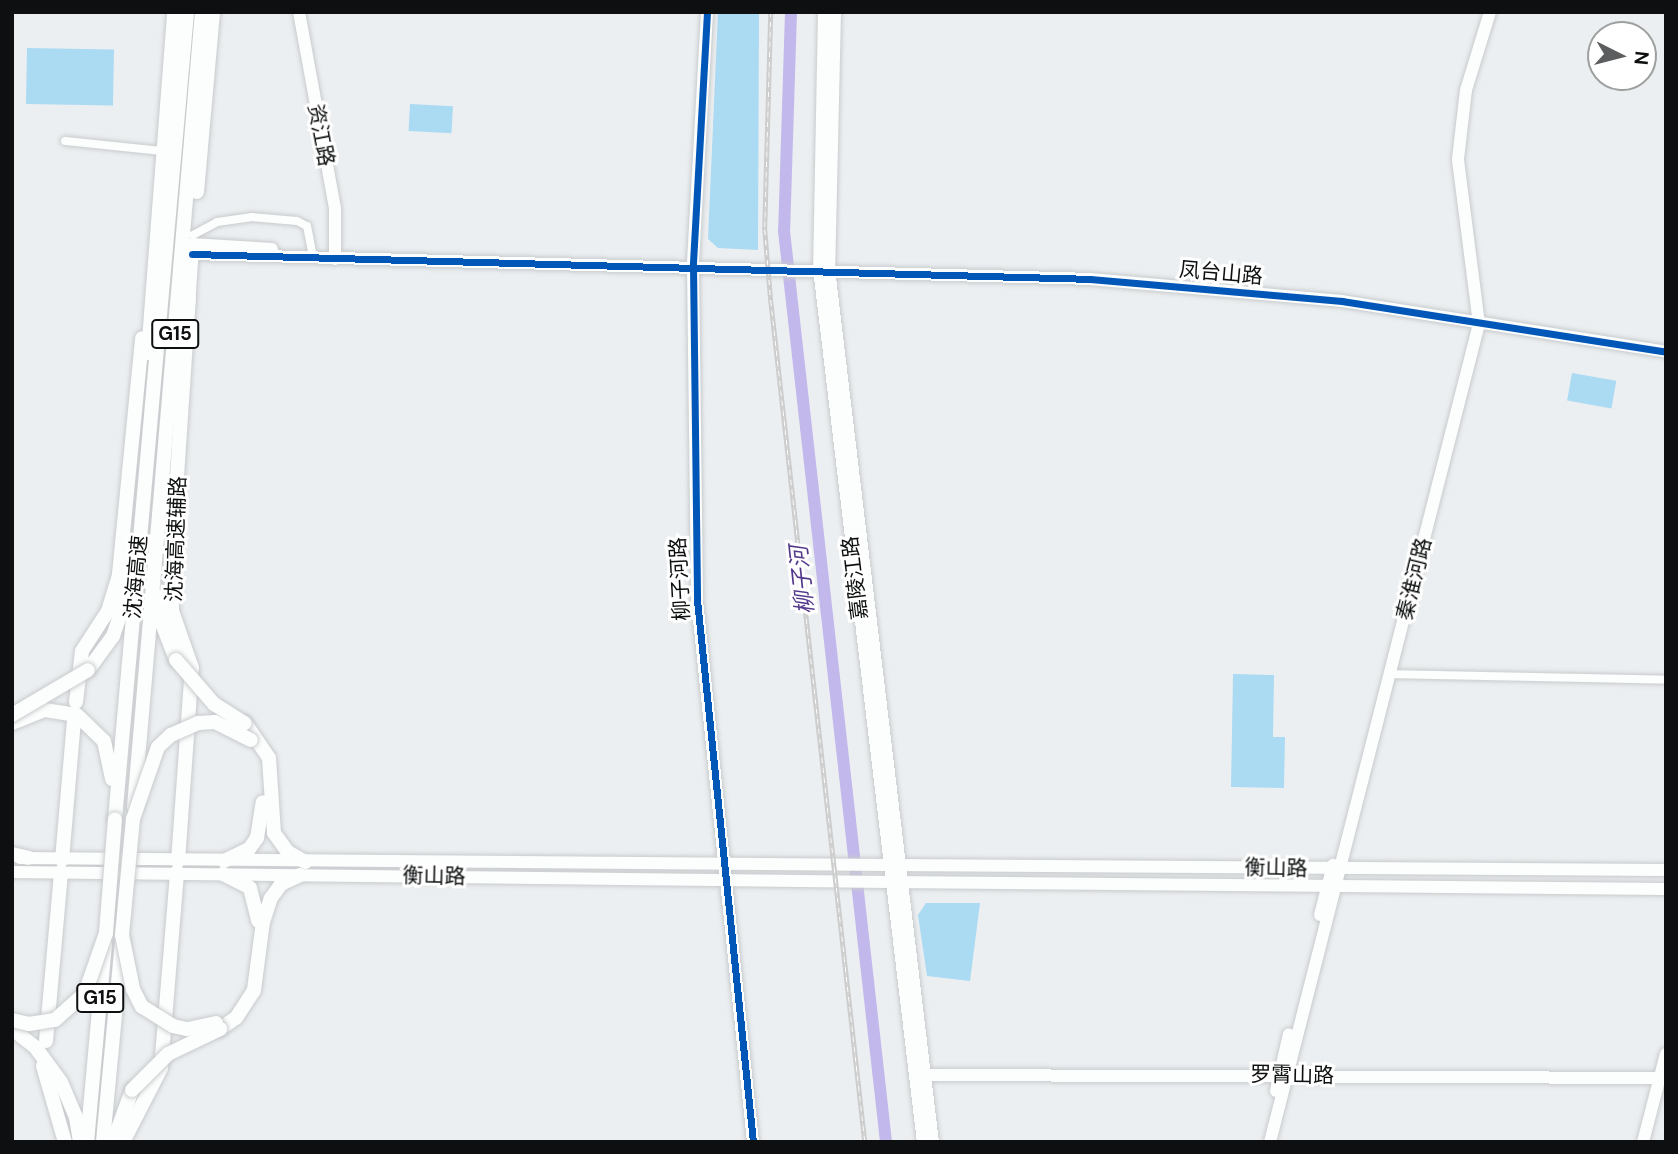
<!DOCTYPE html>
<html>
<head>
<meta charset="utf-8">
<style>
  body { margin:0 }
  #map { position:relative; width:1678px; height:1154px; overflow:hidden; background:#eceff1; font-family:"DM Sans","Noto Sans SC",sans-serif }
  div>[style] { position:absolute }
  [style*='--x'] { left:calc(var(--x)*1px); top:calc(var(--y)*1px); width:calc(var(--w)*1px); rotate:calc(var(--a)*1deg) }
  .green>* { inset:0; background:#abdaf3; transform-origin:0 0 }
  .river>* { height:12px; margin:-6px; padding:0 6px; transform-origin:6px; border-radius:6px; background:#c3b8eb }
  .roads { filter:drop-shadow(0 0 2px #c8cbcd) drop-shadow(0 0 2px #c8cbcd) }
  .street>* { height:8px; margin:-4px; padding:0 4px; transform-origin:4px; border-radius:4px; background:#fcfdfd }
  .secondary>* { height:12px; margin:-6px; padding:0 6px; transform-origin:6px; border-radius:6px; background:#fcfdfd }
  .primary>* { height:12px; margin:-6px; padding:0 6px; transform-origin:6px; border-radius:6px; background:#fcfdfd }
  .highway>* { height:14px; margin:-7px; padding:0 7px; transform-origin:7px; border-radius:7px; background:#fcfdfd }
  .rail>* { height:4.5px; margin-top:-2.25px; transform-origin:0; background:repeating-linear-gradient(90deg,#fff 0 5px,#cdcdcd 0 10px); box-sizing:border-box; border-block:2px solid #cdcdcd }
  .bridges { filter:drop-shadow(0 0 2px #c8cbcd) drop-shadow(0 0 2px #c8cbcd) }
  .highway-bridge>* { height:14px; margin:-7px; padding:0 7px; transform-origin:7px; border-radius:7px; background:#fcfdfd }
  .cycleway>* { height:7px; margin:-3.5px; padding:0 3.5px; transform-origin:3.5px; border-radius:3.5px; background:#0057b8 }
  span { translate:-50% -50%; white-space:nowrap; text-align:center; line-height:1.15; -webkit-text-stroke:6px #fff; paint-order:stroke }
  .shield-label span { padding:2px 5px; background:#fff; border:2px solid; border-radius:5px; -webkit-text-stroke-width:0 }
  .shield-label { font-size:19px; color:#0d0f10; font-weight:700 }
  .street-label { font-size:21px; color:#0d0f10 }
  .water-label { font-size:23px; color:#53398c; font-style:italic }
  .frame { position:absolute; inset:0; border:14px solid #0d0f10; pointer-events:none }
  .north { position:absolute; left:1587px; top:21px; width:70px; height:70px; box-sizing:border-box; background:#fff; border:2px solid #9e9f9f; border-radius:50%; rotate:96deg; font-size:19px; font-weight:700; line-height:28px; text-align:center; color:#0d0f10 }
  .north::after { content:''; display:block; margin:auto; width:24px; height:32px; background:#5b5d5f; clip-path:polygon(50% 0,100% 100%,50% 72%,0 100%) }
</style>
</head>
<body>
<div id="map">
  <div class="green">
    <div style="clip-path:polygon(718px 12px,759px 12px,758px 250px,718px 248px,708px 239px)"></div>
    <div style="left:27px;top:48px;width:87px;height:56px;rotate:1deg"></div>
    <div style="left:410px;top:104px;width:43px;height:27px;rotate:3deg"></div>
    <div style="left:1572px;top:373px;width:45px;height:28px;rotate:10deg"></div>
    <div style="clip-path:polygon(1233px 674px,1274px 675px,1273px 737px,1285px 737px,1284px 788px,1231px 787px)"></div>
    <div style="clip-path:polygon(926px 903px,980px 903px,970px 981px,927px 976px,918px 915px)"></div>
  </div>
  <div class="river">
    <div style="--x:791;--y:12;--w:219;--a:91.8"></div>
    <div style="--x:784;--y:231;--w:917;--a:83.61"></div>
  </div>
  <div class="roads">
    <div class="street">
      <div style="--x:65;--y:141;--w:98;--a:5.9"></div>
      <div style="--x:193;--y:235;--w:27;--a:-28"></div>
      <div style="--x:217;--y:222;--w:34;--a:-8"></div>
      <div style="--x:251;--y:217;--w:46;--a:5"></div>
      <div style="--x:297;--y:221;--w:11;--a:27"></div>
      <div style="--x:307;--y:226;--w:25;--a:79"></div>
      <div style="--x:1390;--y:674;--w:276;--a:1.2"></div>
    </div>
    <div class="secondary">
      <div style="--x:299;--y:12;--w:200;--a:79.6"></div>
      <div style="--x:335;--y:209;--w:50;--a:90"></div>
      <div style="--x:707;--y:12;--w:254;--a:93.2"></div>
      <div style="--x:693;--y:266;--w:334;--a:89.3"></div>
      <div style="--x:697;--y:600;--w:545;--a:84.1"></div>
      <div style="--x:192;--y:244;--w:80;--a:3.6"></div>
      <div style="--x:192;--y:254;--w:898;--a:1.59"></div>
      <div style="--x:1090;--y:279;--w:253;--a:5"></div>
      <div style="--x:1342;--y:301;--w:328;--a:8.9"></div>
      <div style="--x:891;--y:865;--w:775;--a:0.37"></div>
      <div style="--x:893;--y:882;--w:773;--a:0.52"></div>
      <div style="--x:1320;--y:915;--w:52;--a:-75.4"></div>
      <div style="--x:924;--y:1075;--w:735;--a:0.23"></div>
      <div style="--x:1276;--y:1091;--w:58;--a:-77.2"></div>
      <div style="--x:1270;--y:1142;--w:844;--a:-75.67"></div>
      <div style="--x:1479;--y:324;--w:166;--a:-97.3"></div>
      <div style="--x:1458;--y:159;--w:69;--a:-83.4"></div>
      <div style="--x:1466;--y:90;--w:82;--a:-72.9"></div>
      <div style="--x:1643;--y:1142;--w:91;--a:-75.4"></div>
    </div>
    <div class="primary">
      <div style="--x:824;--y:12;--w:257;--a:91.1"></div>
      <div style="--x:819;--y:269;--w:879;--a:83.21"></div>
      <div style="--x:835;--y:12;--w:257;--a:91.3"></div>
      <div style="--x:829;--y:269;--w:879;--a:83.21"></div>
      <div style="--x:20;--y:858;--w:867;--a:0.46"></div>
      <div style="--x:12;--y:872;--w:877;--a:0.65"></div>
    </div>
    <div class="highway">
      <div style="--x:197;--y:192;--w:181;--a:-84.9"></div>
      <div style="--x:188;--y:307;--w:60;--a:-86.2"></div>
      <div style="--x:148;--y:353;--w:342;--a:-85.6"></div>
      <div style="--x:158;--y:597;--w:29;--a:80"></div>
      <div style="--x:163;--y:626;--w:36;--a:69"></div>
      <div style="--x:88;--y:670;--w:42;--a:-53.7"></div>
      <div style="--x:113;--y:636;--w:46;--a:-71.2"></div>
      <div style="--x:76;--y:702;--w:51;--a:-83.3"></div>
      <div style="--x:82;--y:651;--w:48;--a:-57"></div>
      <div style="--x:108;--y:611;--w:39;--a:-73"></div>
      <div style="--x:119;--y:574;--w:237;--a:-84.4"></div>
      <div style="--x:12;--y:723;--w:35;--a:-22"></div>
      <div style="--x:45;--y:710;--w:32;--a:9"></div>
      <div style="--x:77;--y:715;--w:37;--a:44"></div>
      <div style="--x:104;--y:741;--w:39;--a:78"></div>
      <div style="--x:245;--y:723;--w:42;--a:55.6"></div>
      <div style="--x:269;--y:758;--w:75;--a:86.2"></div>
      <div style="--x:274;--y:833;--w:24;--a:54"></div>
      <div style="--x:288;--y:852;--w:20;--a:30"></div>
      <div style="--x:134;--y:807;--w:798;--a:-85.11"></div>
      <div style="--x:115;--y:819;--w:810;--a:-84.9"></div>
      <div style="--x:12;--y:854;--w:17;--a:13"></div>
      <div style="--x:62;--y:860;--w:141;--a:-85.1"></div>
      <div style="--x:178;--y:861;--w:194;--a:-85.9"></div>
      <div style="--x:192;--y:668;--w:60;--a:-109.3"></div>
      <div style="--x:172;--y:611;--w:59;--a:-90"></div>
      <div style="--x:172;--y:552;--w:255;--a:-86.2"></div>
      <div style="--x:224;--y:861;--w:28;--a:-26"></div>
      <div style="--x:249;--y:849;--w:14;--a:-54"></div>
      <div style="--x:257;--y:838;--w:36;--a:-81"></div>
      <div style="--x:223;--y:874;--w:30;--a:27"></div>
      <div style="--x:250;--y:888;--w:34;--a:76"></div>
      <div style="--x:12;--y:1029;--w:31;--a:38"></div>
      <div style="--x:36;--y:1048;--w:42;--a:53.7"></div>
      <div style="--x:61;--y:1082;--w:38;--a:67"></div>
      <div style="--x:76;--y:1117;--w:25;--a:81"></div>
      <div style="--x:220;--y:1029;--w:19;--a:-35"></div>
      <div style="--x:236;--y:1018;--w:33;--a:-57"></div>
      <div style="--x:254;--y:990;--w:69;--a:-82.5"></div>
      <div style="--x:263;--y:922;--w:25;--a:-72"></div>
      <div style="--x:271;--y:898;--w:17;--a:-54"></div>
      <div style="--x:281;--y:884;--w:21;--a:-25"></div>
      <div style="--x:46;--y:1041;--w:170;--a:-84.9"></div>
      <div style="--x:43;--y:1066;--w:79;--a:73.9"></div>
      <div style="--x:87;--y:1142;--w:199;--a:-84.8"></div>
      <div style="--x:103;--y:1142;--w:202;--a:-84.6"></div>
      <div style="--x:113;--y:1142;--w:55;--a:-69.9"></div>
      <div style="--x:123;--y:1142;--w:83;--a:-62.8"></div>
      <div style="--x:161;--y:1068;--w:197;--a:-85.3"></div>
    </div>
  </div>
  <div class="rail">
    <div style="--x:771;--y:12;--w:218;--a:91.6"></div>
    <div style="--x:765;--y:230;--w:71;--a:85.2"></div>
    <div style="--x:771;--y:301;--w:846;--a:83.62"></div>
  </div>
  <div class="bridges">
    <div class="highway-bridge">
      <div style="--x:176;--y:660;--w:58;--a:49.2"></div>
      <div style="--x:214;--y:704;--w:36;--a:32"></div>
      <div style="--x:12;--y:715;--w:88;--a:-30.6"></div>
      <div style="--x:12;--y:1020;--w:17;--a:13"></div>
      <div style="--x:29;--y:1024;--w:26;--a:-9"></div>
      <div style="--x:55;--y:1020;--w:40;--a:-42"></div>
      <div style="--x:85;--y:993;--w:64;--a:-70.7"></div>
      <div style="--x:106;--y:933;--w:114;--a:-85.5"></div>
      <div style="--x:216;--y:1023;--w:30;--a:168"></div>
      <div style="--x:187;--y:1029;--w:14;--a:-168"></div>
      <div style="--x:173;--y:1026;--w:36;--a:-148"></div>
      <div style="--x:142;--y:1007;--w:20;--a:-117"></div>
      <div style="--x:133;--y:989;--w:55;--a:-101.5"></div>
      <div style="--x:122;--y:935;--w:117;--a:-84.6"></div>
      <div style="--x:133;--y:819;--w:76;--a:-70.9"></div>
      <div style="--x:158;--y:747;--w:18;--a:-43"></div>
      <div style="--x:171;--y:735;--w:30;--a:-24"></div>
      <div style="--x:198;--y:723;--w:17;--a:-3"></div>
      <div style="--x:215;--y:722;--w:40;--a:26.6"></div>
      <div style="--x:132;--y:1090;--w:51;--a:-45"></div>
      <div style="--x:168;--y:1054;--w:58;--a:-25.7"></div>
    </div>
  </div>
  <div class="cycleway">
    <div style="--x:707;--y:12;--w:254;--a:93.2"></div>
    <div style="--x:693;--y:266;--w:334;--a:89.3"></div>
    <div style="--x:697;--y:600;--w:545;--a:84.1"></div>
    <div style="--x:192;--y:254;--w:898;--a:1.59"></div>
    <div style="--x:1090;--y:279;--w:253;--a:5"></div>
    <div style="--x:1342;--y:301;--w:328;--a:8.9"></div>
  </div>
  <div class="shield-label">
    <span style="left:175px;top:334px">G15</span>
    <span style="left:100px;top:998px">G15</span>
  </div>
  <div class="street-label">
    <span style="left:321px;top:135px;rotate:79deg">资江路</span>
    <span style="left:1221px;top:273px;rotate:5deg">凤台山路</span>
    <span style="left:176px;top:539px;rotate:-88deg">沈海高速辅路</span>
    <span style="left:136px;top:577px;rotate:-85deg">沈海高速</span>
    <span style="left:855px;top:578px;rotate:-97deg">嘉陵江路</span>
    <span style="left:680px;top:579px;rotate:-93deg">柳子河路</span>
    <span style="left:1414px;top:579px;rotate:-76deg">秦淮河路</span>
    <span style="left:1276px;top:868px;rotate:1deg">衡山路</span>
    <span style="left:434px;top:876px;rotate:1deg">衡山路</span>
    <span style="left:1292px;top:1075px;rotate:1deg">罗霄山路</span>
  </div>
  <div class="water-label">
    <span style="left:802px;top:580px;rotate:-96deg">柳子河</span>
  </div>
  <div class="frame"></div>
  <div class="north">N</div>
</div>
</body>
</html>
